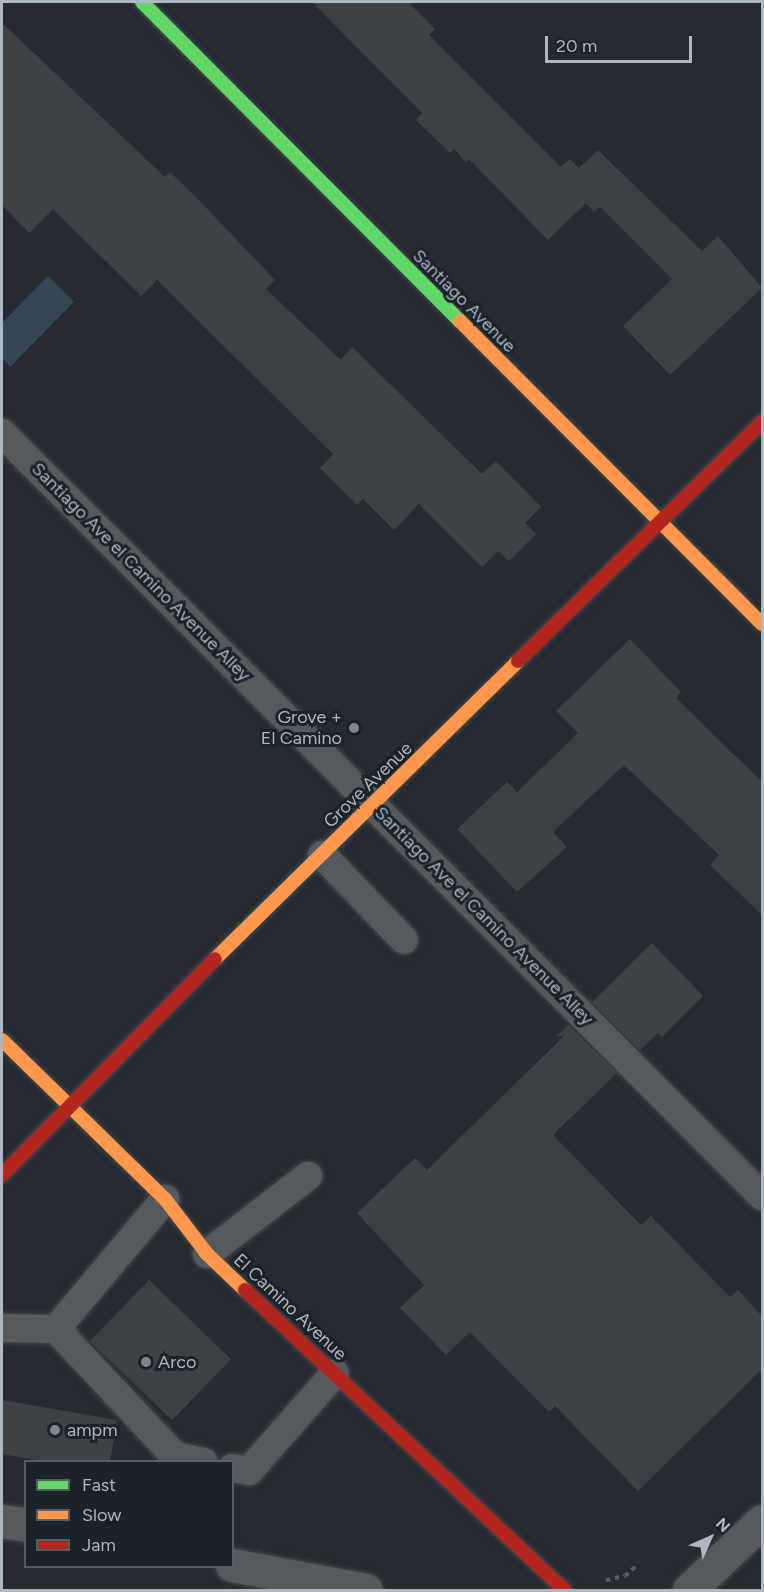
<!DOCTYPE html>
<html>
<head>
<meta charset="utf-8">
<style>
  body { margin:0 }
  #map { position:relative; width:764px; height:1592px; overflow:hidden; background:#252b30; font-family:Figtree,sans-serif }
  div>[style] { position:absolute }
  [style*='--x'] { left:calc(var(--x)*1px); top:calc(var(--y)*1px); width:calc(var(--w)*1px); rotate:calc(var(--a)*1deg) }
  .water>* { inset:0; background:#344657 }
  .building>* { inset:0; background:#3d4247; transform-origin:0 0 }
  .path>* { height:4px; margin-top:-2px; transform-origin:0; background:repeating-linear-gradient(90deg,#585e63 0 4.5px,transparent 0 9px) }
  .roads { filter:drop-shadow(0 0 2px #43474b) drop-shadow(0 0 2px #43474b) }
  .lane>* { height:28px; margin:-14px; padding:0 14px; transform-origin:14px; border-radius:14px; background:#555a5e }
  .street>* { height:33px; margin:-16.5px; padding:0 16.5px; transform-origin:16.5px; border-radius:16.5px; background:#555a5e }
  .fast>* { height:14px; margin:-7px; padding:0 7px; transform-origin:7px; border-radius:7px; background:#63d668 }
  .slow>* { height:14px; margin:-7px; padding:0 7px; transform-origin:7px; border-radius:7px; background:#ff974d }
  .jam>* { height:14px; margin:-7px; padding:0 7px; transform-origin:7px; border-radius:7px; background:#b3261e }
  .dots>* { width:16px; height:16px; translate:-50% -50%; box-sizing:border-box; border:3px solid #1a222a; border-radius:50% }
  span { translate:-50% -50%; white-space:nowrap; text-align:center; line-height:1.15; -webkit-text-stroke:6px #1a222a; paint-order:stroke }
  .street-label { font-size:18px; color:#aeb8c2 }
  .poi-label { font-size:18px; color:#aeb8c2 }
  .right { translate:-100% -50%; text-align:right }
  .left { translate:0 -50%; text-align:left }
  .frame { position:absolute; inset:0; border:3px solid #aeb8c2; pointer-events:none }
  .legend { position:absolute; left:24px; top:1460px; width:210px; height:108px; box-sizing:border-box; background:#1a222a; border:2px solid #555e67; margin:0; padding:8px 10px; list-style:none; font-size:18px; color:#aeb8c2 }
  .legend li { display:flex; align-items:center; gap:12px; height:30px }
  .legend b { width:30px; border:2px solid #555e67 }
  .north { position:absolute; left:680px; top:1508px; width:60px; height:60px; -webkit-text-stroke:4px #1a222a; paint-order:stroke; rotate:45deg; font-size:16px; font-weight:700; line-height:24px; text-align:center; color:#aeb8c2 }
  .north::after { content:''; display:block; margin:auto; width:21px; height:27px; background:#aeb8c2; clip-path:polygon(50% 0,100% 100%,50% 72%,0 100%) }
  .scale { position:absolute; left:545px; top:36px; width:147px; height:27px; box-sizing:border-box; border:3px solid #aeb8c2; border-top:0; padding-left:8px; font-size:18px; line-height:21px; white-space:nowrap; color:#aeb8c2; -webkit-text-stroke:4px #1a222a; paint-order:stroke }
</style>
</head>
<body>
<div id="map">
  <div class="water">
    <div style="clip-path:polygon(48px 276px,74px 302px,10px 367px,2px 358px,2px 323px)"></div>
  </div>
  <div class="building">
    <div style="clip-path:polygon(312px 2px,408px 2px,435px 29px,429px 35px,561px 167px,570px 159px,579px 168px,598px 150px,702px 251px,718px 236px,762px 288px,670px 375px,623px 326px,672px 279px,600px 207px,594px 212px,586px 203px,548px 240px,469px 159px,466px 162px,454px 149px,450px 153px,416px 120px,422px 113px)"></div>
    <div style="clip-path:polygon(2px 23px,165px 177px,170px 172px,197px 198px,275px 280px,266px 289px,341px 360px,352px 347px,482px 474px,496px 461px,541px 507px,525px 523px,536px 534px,509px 561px,498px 551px,482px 567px,419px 504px,394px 530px,363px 499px,357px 505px,320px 468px,333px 454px,157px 280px,141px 296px,53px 209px,29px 233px,2px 205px)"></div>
    <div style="clip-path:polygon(630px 639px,681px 692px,676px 698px,762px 782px,762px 915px,710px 865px,719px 855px,624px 765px,553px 832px,567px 847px,517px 892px,457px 829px,507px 782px,517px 792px,578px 733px,556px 711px)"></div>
    <div style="clip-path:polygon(652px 943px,703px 996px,662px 1037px,658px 1033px,640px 1050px,592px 1002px)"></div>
    <div style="clip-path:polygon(568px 1025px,617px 1073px,553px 1135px,641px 1225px,651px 1216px,730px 1297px,738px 1290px,762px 1316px,762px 1369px,638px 1491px,555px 1406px,549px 1412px,470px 1332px,446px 1355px,400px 1308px,424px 1285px,357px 1213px,415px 1158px,427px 1170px,565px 1035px,556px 1037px)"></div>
    <div style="left:149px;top:1280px;width:114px;height:85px;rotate:44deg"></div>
    <div style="clip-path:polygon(2px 1400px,117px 1420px,110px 1461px,42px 1461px,2px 1454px)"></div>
  </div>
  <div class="path">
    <div style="--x:606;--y:1580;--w:19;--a:-12"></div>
    <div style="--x:625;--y:1576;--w:15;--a:-42"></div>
  </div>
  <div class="roads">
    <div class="lane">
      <div style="--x:2;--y:433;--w:1077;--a:45.11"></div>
      <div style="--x:322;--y:855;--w:118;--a:46"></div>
      <div style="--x:207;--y:1254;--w:128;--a:-37.7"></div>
      <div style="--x:2;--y:1328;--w:54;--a:1.1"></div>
      <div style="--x:56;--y:1329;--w:170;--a:-50"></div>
      <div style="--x:56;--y:1329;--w:174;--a:46.9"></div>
      <div style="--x:175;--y:1456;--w:29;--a:12"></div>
      <div style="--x:232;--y:1468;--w:17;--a:10"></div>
      <div style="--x:249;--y:1471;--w:130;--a:-48.7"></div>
    </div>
    <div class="street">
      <div style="--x:2;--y:1521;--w:24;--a:9"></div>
      <div style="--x:232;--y:1565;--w:136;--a:10.6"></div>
      <div style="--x:689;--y:1590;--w:100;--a:-43.4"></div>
    </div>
    <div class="fast">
      <div style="--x:142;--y:2;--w:450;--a:45.1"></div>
    </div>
    <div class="slow">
      <div style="--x:460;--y:321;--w:428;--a:45.1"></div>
      <div style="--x:215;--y:959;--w:425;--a:-44.5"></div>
      <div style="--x:2;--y:1040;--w:228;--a:44.3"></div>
      <div style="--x:165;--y:1199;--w:69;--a:52.6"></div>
      <div style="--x:207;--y:1254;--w:52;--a:43.5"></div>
    </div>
    <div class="jam">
      <div style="--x:518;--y:661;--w:342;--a:-44.4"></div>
      <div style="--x:2;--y:1175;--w:303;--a:-45.4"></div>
      <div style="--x:245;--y:1290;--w:439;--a:43.2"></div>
    </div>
  </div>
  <div class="dots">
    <div style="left:354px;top:728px;background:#7e878f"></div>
    <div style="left:146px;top:1362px;background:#7e878f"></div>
    <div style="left:55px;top:1430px;background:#7e878f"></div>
  </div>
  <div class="street-label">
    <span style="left:464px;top:301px;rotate:45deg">Santiago Avenue</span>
    <span style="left:141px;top:572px;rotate:45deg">Santiago Ave el Camino Avenue Alley</span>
    <span style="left:368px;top:785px;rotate:-44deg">Grove Avenue</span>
    <span style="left:484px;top:916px;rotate:45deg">Santiago Ave el Camino Avenue Alley</span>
    <span style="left:290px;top:1307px;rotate:43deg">El Camino Avenue</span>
  </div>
  <div class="poi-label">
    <span class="right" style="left:342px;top:728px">Grove +<br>El Camino</span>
    <span class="left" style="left:158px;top:1362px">Arco</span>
    <span class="left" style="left:67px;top:1430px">ampm</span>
  </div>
  <div class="frame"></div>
  <ul class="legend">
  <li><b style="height:8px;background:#63d668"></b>Fast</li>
  <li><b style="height:8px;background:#ff974d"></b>Slow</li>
  <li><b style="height:8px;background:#b3261e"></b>Jam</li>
  </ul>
  <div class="north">N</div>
  <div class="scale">20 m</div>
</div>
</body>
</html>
